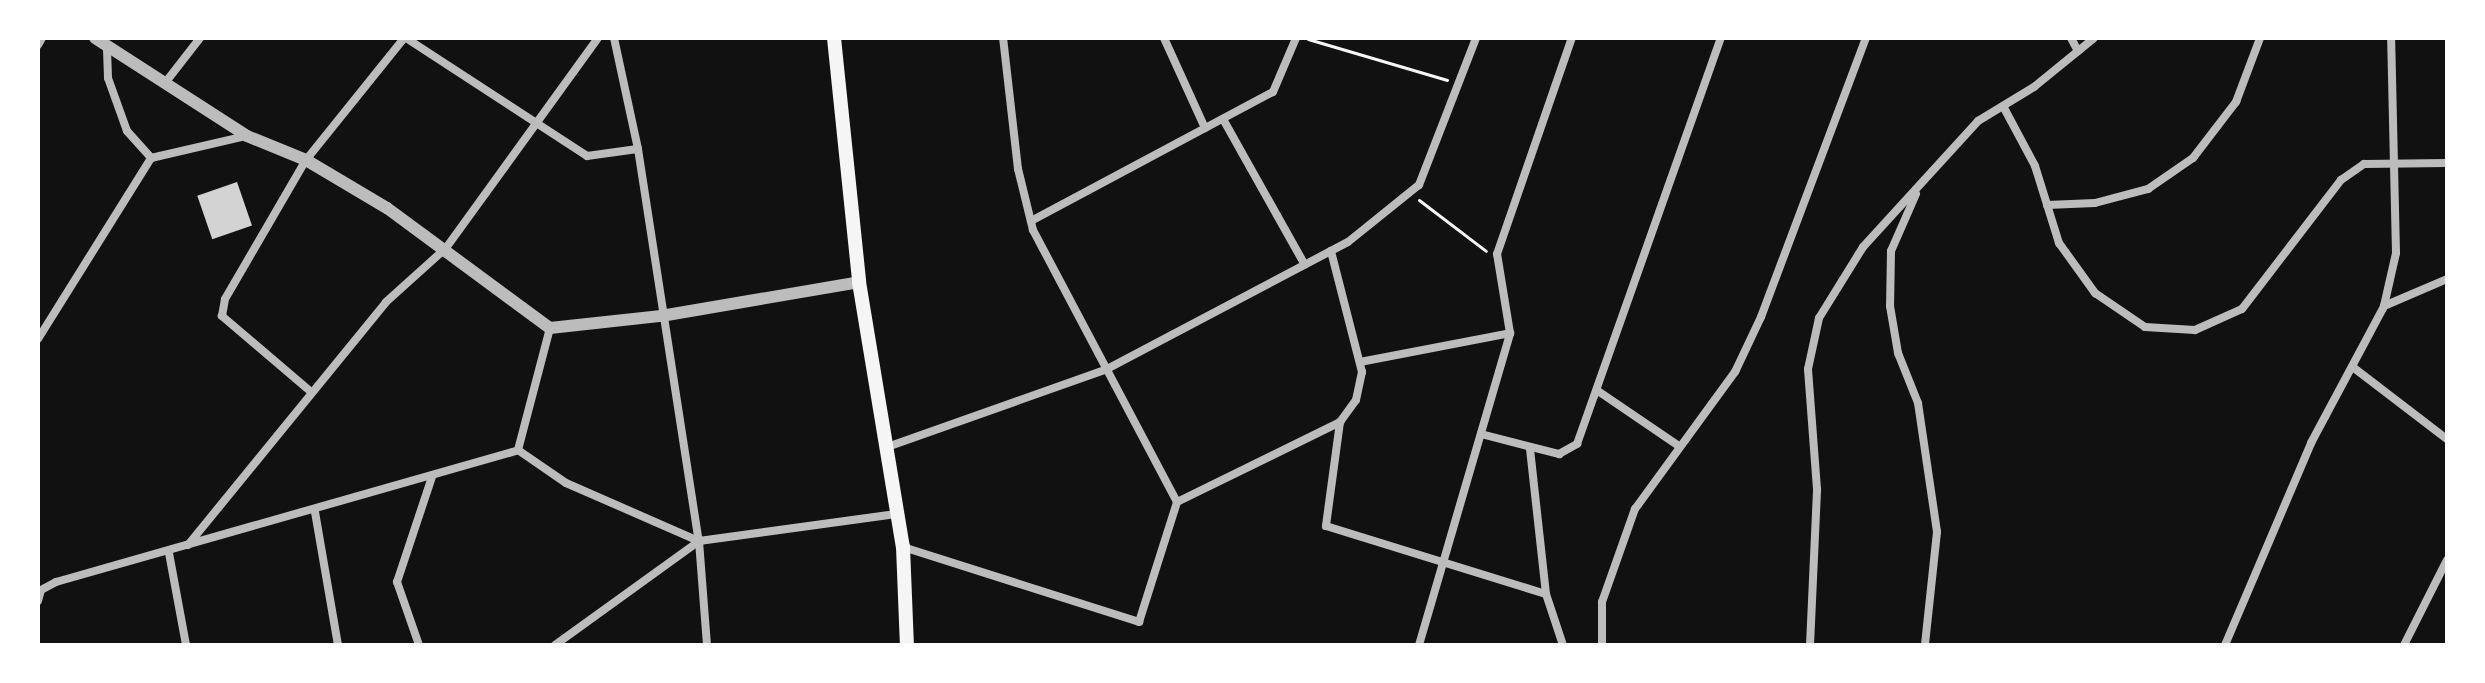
<!DOCTYPE html>
<html>
<head>
<meta charset="utf-8">
<style>
  body { margin:0 }
  #map { position:relative; width:2485px; height:683px; overflow:hidden; background:#111; font-family:"Varela Round",sans-serif }
  div>[style] { position:absolute }
  [style*='--x'] { left:calc(var(--x)*1px); top:calc(var(--y)*1px); width:calc(var(--w)*1px); rotate:calc(var(--a)*1deg) }
  .building>* { inset:0; background:#d3d3d3; transform-origin:0 0 }
  .path>* { height:3px; margin:-1.5px; padding:0 1.5px; transform-origin:1.5px; border-radius:1.5px; background:#f5f5f5 }
  .minor>* { height:8px; margin:-4px; padding:0 4px; transform-origin:4px; border-radius:4px; background:#bcbcbc }
  .tertiary>* { height:12px; margin:-6px; padding:0 6px; transform-origin:6px; border-radius:6px; background:#bcbcbc }
  .secondary>* { height:14px; margin:-7px; padding:0 7px; transform-origin:7px; border-radius:7px; background:#f5f5f5 }
  span { translate:-50% -50%; white-space:nowrap; text-align:center; line-height:1.15; -webkit-text-stroke:8px #fff; paint-order:stroke }
  .frame { position:absolute; inset:0; border:40px solid #fff; pointer-events:none }
</style>
</head>
<body>
<div id="map">
  <div class="building">
    <div style="left:237px;top:182px;width:46px;height:42px;rotate:71deg"></div>
  </div>
  <div class="path">
    <div style="--x:1308;--y:39;--w:145;--a:16.4"></div>
    <div style="--x:1419;--y:200;--w:84;--a:37.3"></div>
  </div>
  <div class="minor">
    <div style="--x:406;--y:38;--w:216;--a:33.1"></div>
    <div style="--x:587;--y:156;--w:51;--a:-7.8"></div>
    <div style="--x:614;--y:38;--w:114;--a:77.8"></div>
    <div style="--x:638;--y:149;--w:397;--a:81.2"></div>
    <div style="--x:699;--y:541;--w:104;--a:85.6"></div>
    <div style="--x:1164;--y:38;--w:99;--a:65.5"></div>
    <div style="--x:2071;--y:38;--w:15;--a:62"></div>
    <div style="--x:38;--y:45;--w:8;--a:-60"></div>
    <div style="--x:107;--y:49;--w:29;--a:88"></div>
    <div style="--x:108;--y:78;--w:56;--a:70.3"></div>
    <div style="--x:127;--y:131;--w:36;--a:48"></div>
    <div style="--x:165;--y:83;--w:57;--a:-52.1"></div>
    <div style="--x:2003;--y:106;--w:68;--a:61.9"></div>
    <div style="--x:2035;--y:166;--w:81;--a:72.7"></div>
    <div style="--x:2059;--y:243;--w:62;--a:54.2"></div>
    <div style="--x:2095;--y:293;--w:60;--a:34.2"></div>
    <div style="--x:2145;--y:327;--w:50;--a:3.4"></div>
    <div style="--x:2195;--y:330;--w:51;--a:-24.1"></div>
    <div style="--x:2242;--y:309;--w:163;--a:-52.5"></div>
    <div style="--x:2341;--y:180;--w:28;--a:-35"></div>
    <div style="--x:2364;--y:164;--w:83;--a:-0.7"></div>
    <div style="--x:1223;--y:119;--w:167;--a:60.7"></div>
    <div style="--x:1916;--y:194;--w:62;--a:113.7"></div>
    <div style="--x:1891;--y:251;--w:55;--a:91"></div>
    <div style="--x:1890;--y:306;--w:48;--a:80.3"></div>
    <div style="--x:1898;--y:353;--w:54;--a:68.2"></div>
    <div style="--x:1918;--y:403;--w:130;--a:81.6"></div>
    <div style="--x:1937;--y:532;--w:114;--a:96.1"></div>
    <div style="--x:2047;--y:205;--w:48;--a:-2.4"></div>
    <div style="--x:2095;--y:203;--w:55;--a:-14.8"></div>
    <div style="--x:2148;--y:189;--w:55;--a:-34.6"></div>
    <div style="--x:2193;--y:158;--w:71;--a:-52.5"></div>
    <div style="--x:2236;--y:102;--w:68;--a:-69.4"></div>
    <div style="--x:1031;--y:221;--w:274;--a:-28.1"></div>
    <div style="--x:1273;--y:92;--w:59;--a:-66.9"></div>
    <div style="--x:2384;--y:306;--w:69;--a:-23.2"></div>
    <div style="--x:38;--y:339;--w:213;--a:-58"></div>
    <div style="--x:151;--y:158;--w:98;--a:-13"></div>
    <div style="--x:1360;--y:362;--w:153;--a:-10.9"></div>
    <div style="--x:2354;--y:368;--w:117;--a:37.4"></div>
    <div style="--x:310;--y:391;--w:116;--a:-139.6"></div>
    <div style="--x:222;--y:316;--w:17;--a:-80"></div>
    <div style="--x:225;--y:299;--w:161;--a:-59.8"></div>
    <div style="--x:306;--y:160;--w:156;--a:-51.2"></div>
    <div style="--x:1598;--y:391;--w:98;--a:34.2"></div>
    <div style="--x:1340;--y:422;--w:105;--a:97.7"></div>
    <div style="--x:1326;--y:526;--w:230;--a:17.2"></div>
    <div style="--x:1481;--y:434;--w:81;--a:14.4"></div>
    <div style="--x:1559;--y:454;--w:21;--a:-29"></div>
    <div style="--x:1577;--y:444;--w:431;--a:-70.5"></div>
    <div style="--x:890;--y:446;--w:230;--a:-19.5"></div>
    <div style="--x:1107;--y:369;--w:272;--a:-27.8"></div>
    <div style="--x:1348;--y:242;--w:91;--a:-38.8"></div>
    <div style="--x:1419;--y:185;--w:158;--a:-68.8"></div>
    <div style="--x:1530;--y:449;--w:146;--a:83.7"></div>
    <div style="--x:1546;--y:594;--w:54;--a:71.6"></div>
    <div style="--x:518;--y:450;--w:58;--a:34.5"></div>
    <div style="--x:566;--y:483;--w:145;--a:23.6"></div>
    <div style="--x:1177;--y:502;--w:182;--a:-26.1"></div>
    <div style="--x:1340;--y:422;--w:27;--a:-54"></div>
    <div style="--x:1356;--y:400;--w:29;--a:-78"></div>
    <div style="--x:1362;--y:372;--w:125;--a:-104.4"></div>
    <div style="--x:315;--y:512;--w:135;--a:80.2"></div>
    <div style="--x:188;--y:545;--w:313;--a:-50.8"></div>
    <div style="--x:386;--y:302;--w:81;--a:-42"></div>
    <div style="--x:446;--y:248;--w:259;--a:-54.1"></div>
    <div style="--x:903;--y:547;--w:248;--a:17.6"></div>
    <div style="--x:1139;--y:622;--w:126;--a:-72.4"></div>
    <div style="--x:1177;--y:502;--w:308;--a:-117.9"></div>
    <div style="--x:1033;--y:230;--w:63;--a:-103.8"></div>
    <div style="--x:1018;--y:169;--w:132;--a:-96.5"></div>
    <div style="--x:169;--y:553;--w:94;--a:79.5"></div>
    <div style="--x:38;--y:601;--w:11;--a:-75"></div>
    <div style="--x:41;--y:590;--w:17;--a:-28"></div>
    <div style="--x:56;--y:582;--w:480;--a:-15.9"></div>
    <div style="--x:518;--y:450;--w:126;--a:-75.3"></div>
    <div style="--x:419;--y:645;--w:67;--a:-109.2"></div>
    <div style="--x:397;--y:582;--w:111;--a:-71.6"></div>
    <div style="--x:555;--y:645;--w:178;--a:-35.8"></div>
    <div style="--x:699;--y:541;--w:199;--a:-7.8"></div>
    <div style="--x:1419;--y:645;--w:325;--a:-73.7"></div>
    <div style="--x:1510;--y:333;--w:80;--a:-99.3"></div>
    <div style="--x:1497;--y:254;--w:229;--a:-70.9"></div>
    <div style="--x:1602;--y:645;--w:43;--a:-90"></div>
    <div style="--x:1602;--y:602;--w:99;--a:-70.5"></div>
    <div style="--x:1635;--y:509;--w:170;--a:-53.9"></div>
    <div style="--x:1735;--y:372;--w:61;--a:-64.7"></div>
    <div style="--x:1761;--y:317;--w:298;--a:-69.4"></div>
    <div style="--x:1810;--y:645;--w:156;--a:-87.4"></div>
    <div style="--x:1817;--y:489;--w:120;--a:-94.3"></div>
    <div style="--x:1808;--y:369;--w:52;--a:-77.8"></div>
    <div style="--x:1819;--y:318;--w:84;--a:-58.2"></div>
    <div style="--x:1863;--y:247;--w:171;--a:-47.6"></div>
    <div style="--x:1978;--y:121;--w:66;--a:-31.3"></div>
    <div style="--x:2034;--y:87;--w:77;--a:-39.2"></div>
    <div style="--x:2225;--y:645;--w:220;--a:-66.9"></div>
    <div style="--x:2311;--y:443;--w:155;--a:-61.9"></div>
    <div style="--x:2384;--y:306;--w:54;--a:-77.2"></div>
    <div style="--x:2396;--y:253;--w:215;--a:-91.3"></div>
    <div style="--x:2404;--y:645;--w:95;--a:-63.2"></div>
  </div>
  <div class="tertiary">
    <div style="--x:95;--y:38;--w:181;--a:32.8"></div>
    <div style="--x:247;--y:136;--w:64;--a:22.1"></div>
    <div style="--x:306;--y:160;--w:94;--a:30.7"></div>
    <div style="--x:387;--y:208;--w:202;--a:36.4"></div>
    <div style="--x:550;--y:328;--w:112;--a:-6.2"></div>
    <div style="--x:661;--y:316;--w:201;--a:-9.7"></div>
  </div>
  <div class="secondary">
    <div style="--x:834;--y:38;--w:245;--a:84.1"></div>
    <div style="--x:859;--y:282;--w:269;--a:80.6"></div>
    <div style="--x:903;--y:547;--w:98;--a:87.7"></div>
  </div>
  <div class="frame"></div>
</div>
</body>
</html>
